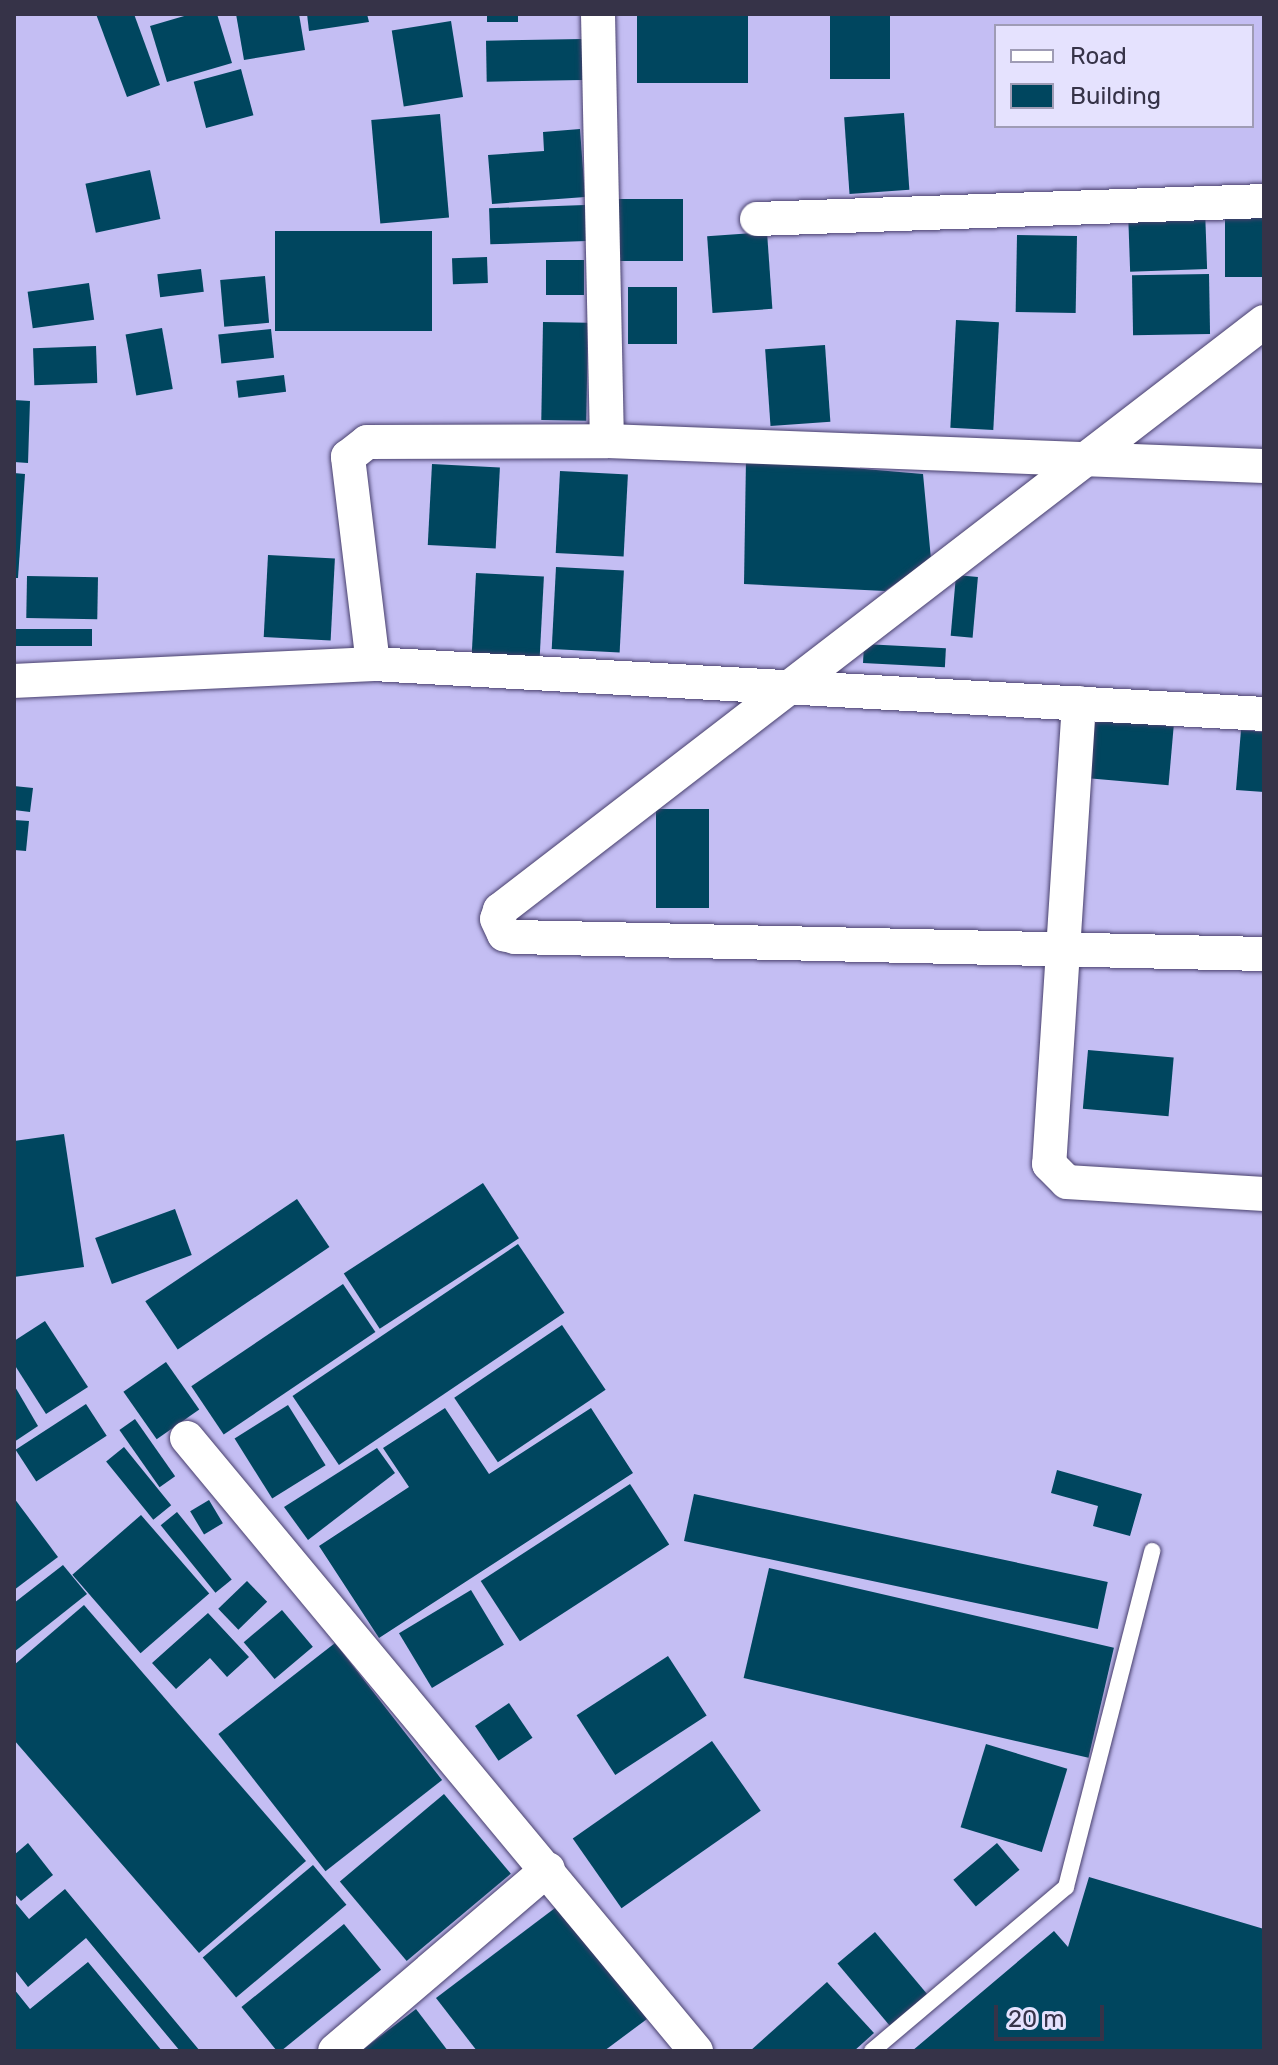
<!DOCTYPE html>
<html>
<head>
<meta charset="utf-8">
<style>
  body { margin:0 }
  #map { position:relative; width:1278px; height:2065px; overflow:hidden; background:#c4bef3; font-family:Rubik,sans-serif }
  div>[style] { position:absolute }
  [style*='--x'] { left:calc(var(--x)*1px); top:calc(var(--y)*1px); width:calc(var(--w)*1px); rotate:calc(var(--a)*1deg) }
  .building>* { inset:0; background:#00465f; transform-origin:0 0 }
  .roads { filter:drop-shadow(0 0 2px #48406d) drop-shadow(0 0 2px #48406d) }
  .lane>* { height:16px; margin:-8px; padding:0 8px; transform-origin:8px; border-radius:8px; background:#fff }
  .street>* { height:34px; margin:-17px; padding:0 17px; transform-origin:17px; border-radius:17px; background:#fff }
  span { translate:-50% -50%; white-space:nowrap; text-align:center; line-height:1.15; -webkit-text-stroke:8px #e5e2fe; paint-order:stroke }
  .frame { position:absolute; inset:0; border:16px solid #363348; pointer-events:none }
  .legend { position:absolute; left:994px; top:24px; width:260px; height:104px; box-sizing:border-box; background:#e5e2fe; border:2px solid #9f9cb5; margin:0; padding:10px 14px; list-style:none; font-size:24px; color:#363348 }
  .legend li { display:flex; align-items:center; gap:16px; height:40px }
  .legend b { width:40px; border:2px solid #9f9cb5 }
  .scale { position:absolute; left:994px; top:2005px; width:110px; height:36px; box-sizing:border-box; border:4px solid #363348; border-top:0; padding-left:10px; font-size:24px; line-height:28px; white-space:nowrap; color:#363348; -webkit-text-stroke:6px #e5e2fe; paint-order:stroke }
</style>
</head>
<body>
<div id="map">
  <div class="building">
    <div style="clip-path:polygon(96px 14px,134px 14px,160px 85px,127px 97px)"></div>
    <div style="clip-path:polygon(191px 14px,217px 14px,232px 63px,167px 82px,150px 26px)"></div>
    <div style="clip-path:polygon(236px 14px,299px 14px,305px 50px,244px 60px)"></div>
    <div style="clip-path:polygon(307px 14px,367px 14px,369px 22px,309px 31px)"></div>
    <div style="left:487px;top:14px;width:31px;height:8px"></div>
    <div style="left:637px;top:14px;width:111px;height:69px"></div>
    <div style="left:830px;top:14px;width:60px;height:65px"></div>
    <div style="left:451px;top:21px;width:77px;height:60px;rotate:81deg"></div>
    <div style="left:582px;top:39px;width:41px;height:96px;rotate:89deg"></div>
    <div style="left:241px;top:69px;width:48px;height:49px;rotate:75deg"></div>
    <div style="left:904px;top:113px;width:77px;height:60px;rotate:86deg"></div>
    <div style="left:440px;top:114px;width:104px;height:69px;rotate:85deg"></div>
    <div style="clip-path:polygon(580px 129px,585px 197px,492px 204px,488px 155px,544px 151px,543px 132px)"></div>
    <div style="left:150px;top:170px;width:50px;height:66px;rotate:78deg"></div>
    <div style="left:617px;top:199px;width:66px;height:62px"></div>
    <div style="left:585px;top:205px;width:36px;height:96px;rotate:88deg"></div>
    <div style="left:1205px;top:209px;width:60px;height:77px;rotate:88deg"></div>
    <div style="left:1264px;top:217px;width:60px;height:39px;rotate:90deg"></div>
    <div style="left:275px;top:231px;width:157px;height:100px"></div>
    <div style="left:767px;top:232px;width:77px;height:60px;rotate:86deg"></div>
    <div style="left:1017px;top:235px;width:60px;height:77px;rotate:1deg"></div>
    <div style="left:487px;top:257px;width:26px;height:35px;rotate:88deg"></div>
    <div style="left:584px;top:260px;width:35px;height:38px;rotate:90deg"></div>
    <div style="left:201px;top:269px;width:23px;height:44px;rotate:83deg"></div>
    <div style="left:1209px;top:274px;width:60px;height:77px;rotate:89deg"></div>
    <div style="left:265px;top:276px;width:47px;height:45px;rotate:85deg"></div>
    <div style="left:89px;top:283px;width:37px;height:62px;rotate:82deg"></div>
    <div style="left:628px;top:287px;width:49px;height:57px"></div>
    <div style="left:956px;top:320px;width:43px;height:108px;rotate:3deg"></div>
    <div style="left:543px;top:322px;width:45px;height:98px;rotate:1deg"></div>
    <div style="left:162px;top:328px;width:62px;height:37px;rotate:80deg"></div>
    <div style="left:271px;top:329px;width:29px;height:53px;rotate:84deg"></div>
    <div style="left:825px;top:345px;width:77px;height:60px;rotate:86deg"></div>
    <div style="left:96px;top:346px;width:37px;height:63px;rotate:88deg"></div>
    <div style="left:284px;top:375px;width:17px;height:48px;rotate:83deg"></div>
    <div style="clip-path:polygon(14px 400px,30px 401px,28px 463px,14px 462px)"></div>
    <div style="clip-path:polygon(746px 459px,923px 474px,931px 559px,885px 591px,744px 584px)"></div>
    <div style="left:432px;top:464px;width:68px;height:81px;rotate:3deg"></div>
    <div style="left:560px;top:471px;width:68px;height:82px;rotate:3deg"></div>
    <div style="clip-path:polygon(14px 473px,25px 474px,18px 578px,14px 578px)"></div>
    <div style="left:268px;top:555px;width:67px;height:82px;rotate:3deg"></div>
    <div style="left:556px;top:567px;width:68px;height:82px;rotate:3deg"></div>
    <div style="left:476px;top:573px;width:68px;height:82px;rotate:3deg"></div>
    <div style="left:956px;top:575px;width:22px;height:61px;rotate:5deg"></div>
    <div style="left:27px;top:576px;width:71px;height:42px;rotate:1deg"></div>
    <div style="left:14px;top:629px;width:78px;height:17px"></div>
    <div style="left:864px;top:644px;width:82px;height:19px;rotate:3deg"></div>
    <div style="left:1088px;top:719px;width:86px;height:59px;rotate:5deg"></div>
    <div style="clip-path:polygon(1241px 730px,1264px 732px,1264px 792px,1236px 790px)"></div>
    <div style="clip-path:polygon(14px 786px,33px 788px,30px 812px,14px 810px)"></div>
    <div style="left:709px;top:809px;width:99px;height:53px;rotate:90deg"></div>
    <div style="clip-path:polygon(14px 820px,29px 821px,26px 851px,14px 850px)"></div>
    <div style="left:1088px;top:1050px;width:86px;height:59px;rotate:5deg"></div>
    <div style="clip-path:polygon(64px 1134px,84px 1267px,14px 1277px,14px 1141px)"></div>
    <div style="left:483px;top:1183px;width:66px;height:166px;rotate:57deg"></div>
    <div style="left:297px;top:1199px;width:58px;height:183px;rotate:56deg"></div>
    <div style="left:175px;top:1209px;width:49px;height:85px;rotate:70deg"></div>
    <div style="left:518px;top:1244px;width:83px;height:272px;rotate:56deg"></div>
    <div style="left:343px;top:1284px;width:58px;height:183px;rotate:56deg"></div>
    <div style="clip-path:polygon(45px 1321px,88px 1387px,46px 1414px,14px 1364px,14px 1341px)"></div>
    <div style="left:562px;top:1325px;width:78px;height:130px;rotate:56deg"></div>
    <div style="left:166px;top:1362px;width:58px;height:52px;rotate:55deg"></div>
    <div style="clip-path:polygon(14px 1385px,38px 1426px,14px 1442px)"></div>
    <div style="left:86px;top:1404px;width:38px;height:84px;rotate:57deg"></div>
    <div style="left:288px;top:1405px;width:71px;height:63px;rotate:58deg"></div>
    <div style="clip-path:polygon(445px 1408px,489px 1474px,591px 1408px,633px 1473px,379px 1638px,319px 1546px,409px 1487px,383px 1448px)"></div>
    <div style="left:135px;top:1419px;width:70px;height:19px;rotate:55deg"></div>
    <div style="left:124px;top:1447px;width:75px;height:23px;rotate:51deg"></div>
    <div style="clip-path:polygon(377px 1448px,395px 1473px,308px 1540px,284px 1507px)"></div>
    <div style="clip-path:polygon(1057px 1470px,1142px 1494px,1130px 1536px,1093px 1526px,1098px 1506px,1051px 1493px)"></div>
    <div style="left:630px;top:1484px;width:72px;height:178px;rotate:57deg"></div>
    <div style="left:694px;top:1494px;width:423px;height:48px;rotate:12deg"></div>
    <div style="clip-path:polygon(14px 1498px,58px 1557px,14px 1590px)"></div>
    <div style="left:209px;top:1500px;width:27px;height:22px;rotate:59deg"></div>
    <div style="left:177px;top:1512px;width:87px;height:21px;rotate:51deg"></div>
    <div style="left:141px;top:1515px;width:104px;height:91px;rotate:49deg"></div>
    <div style="clip-path:polygon(63px 1565px,87px 1594px,14px 1652px,14px 1603px)"></div>
    <div style="left:769px;top:1568px;width:354px;height:113px;rotate:13deg"></div>
    <div style="left:247px;top:1581px;width:29px;height:40px;rotate:46deg"></div>
    <div style="left:471px;top:1590px;width:64px;height:84px;rotate:59deg"></div>
    <div style="clip-path:polygon(84px 1605px,306px 1861px,199px 1953px,14px 1740px,14px 1665px)"></div>
    <div style="left:282px;top:1610px;width:48px;height:50px;rotate:50deg"></div>
    <div style="clip-path:polygon(208px 1613px,249px 1657px,227px 1677px,210px 1658px,176px 1689px,152px 1663px)"></div>
    <div style="left:335px;top:1643px;width:174px;height:148px;rotate:52deg"></div>
    <div style="left:668px;top:1656px;width:71px;height:109px;rotate:57deg"></div>
    <div style="left:509px;top:1703px;width:42px;height:41px;rotate:56deg"></div>
    <div style="left:712px;top:1741px;width:85px;height:170px;rotate:55deg"></div>
    <div style="left:986px;top:1744px;width:85px;height:87px;rotate:17deg"></div>
    <div style="left:444px;top:1794px;width:104px;height:136px;rotate:50deg"></div>
    <div style="clip-path:polygon(28px 1843px,53px 1875px,21px 1901px,14px 1893px,14px 1855px)"></div>
    <div style="left:997px;top:1843px;width:35px;height:57px;rotate:50deg"></div>
    <div style="left:313px;top:1865px;width:52px;height:144px;rotate:50deg"></div>
    <div style="clip-path:polygon(1089px 1877px,1264px 1929px,1264px 2051px,912px 2051px,1054px 1931px,1068px 1947px)"></div>
    <div style="clip-path:polygon(65px 1889px,200px 2051px,180px 2051px,86px 1938px,28px 1987px,14px 1969px,14px 1901px,29px 1919px)"></div>
    <div style="clip-path:polygon(559px 1905px,647px 2019px,604px 2051px,477px 2051px,436px 1998px)"></div>
    <div style="left:344px;top:1924px;width:59px;height:132px;rotate:51deg"></div>
    <div style="left:875px;top:1932px;width:85px;height:49px;rotate:50deg"></div>
    <div style="clip-path:polygon(88px 1962px,162px 2051px,14px 2051px,14px 1989px,30px 2009px)"></div>
    <div style="clip-path:polygon(827px 1982px,874px 2033px,854px 2051px,750px 2051px)"></div>
    <div style="clip-path:polygon(416px 2009px,448px 2051px,361px 2051px)"></div>
  </div>
  <div class="roads">
    <div class="lane">
      <div style="--x:872;--y:2051;--w:254;--a:-40.2"></div>
      <div style="--x:1066;--y:1887;--w:347;--a:-75.6"></div>
    </div>
    <div class="street">
      <div style="--x:598;--y:14;--w:427;--a:88.8"></div>
      <div style="--x:757;--y:219;--w:507;--a:-2.03"></div>
      <div style="--x:1264;--y:322;--w:964;--a:142.42"></div>
      <div style="--x:500;--y:910;--w:9;--a:108"></div>
      <div style="--x:497;--y:919;--w:17;--a:65"></div>
      <div style="--x:504;--y:934;--w:11;--a:15"></div>
      <div style="--x:515;--y:937;--w:749;--a:1.3"></div>
      <div style="--x:373;--y:664;--w:209;--a:-96.9"></div>
      <div style="--x:348;--y:457;--w:24;--a:-38"></div>
      <div style="--x:367;--y:442;--w:240;--a:-0.2"></div>
      <div style="--x:607;--y:441;--w:657;--a:2.18"></div>
      <div style="--x:14;--y:681;--w:359;--a:-2.7"></div>
      <div style="--x:373;--y:664;--w:892;--a:3.21"></div>
      <div style="--x:1079;--y:703;--w:462;--a:93.7"></div>
      <div style="--x:1049;--y:1164;--w:25;--a:45"></div>
      <div style="--x:1067;--y:1182;--w:197;--a:3.5"></div>
      <div style="--x:187;--y:1438;--w:797;--a:50.3"></div>
      <div style="--x:335;--y:2051;--w:280;--a:-40.5"></div>
    </div>
  </div>
  <div class="frame"></div>
  <ul class="legend">
  <li><b style="height:10px;background:#fff"></b>Road</li>
  <li><b style="height:22px;background:#00465f"></b>Building</li>
  </ul>
  <div class="scale">20 m</div>
</div>
</body>
</html>
